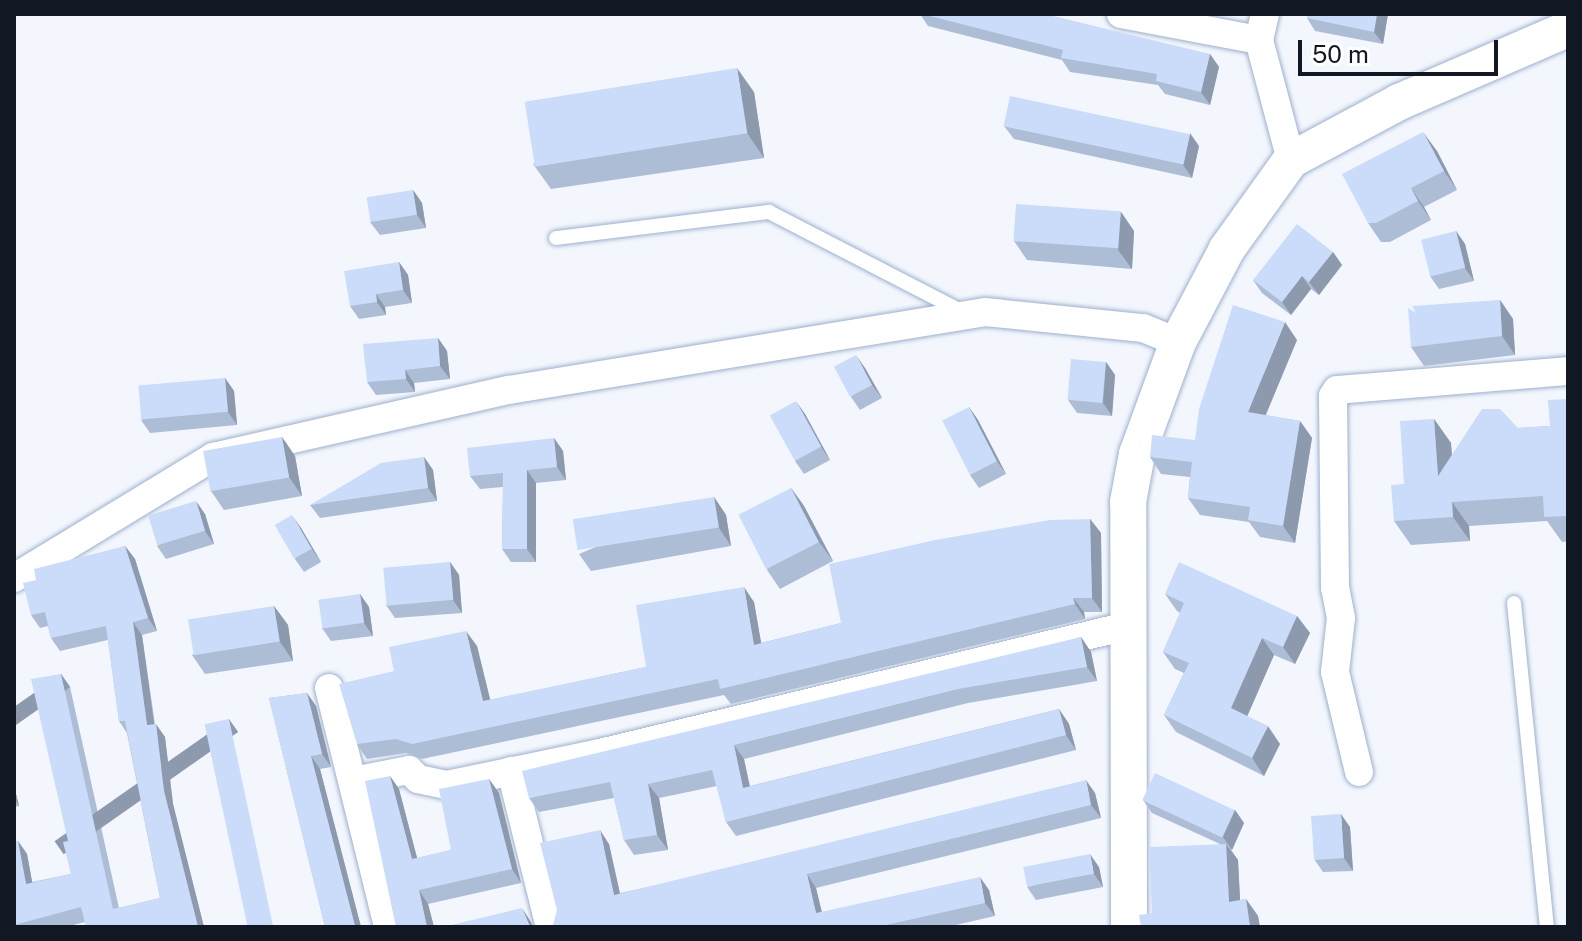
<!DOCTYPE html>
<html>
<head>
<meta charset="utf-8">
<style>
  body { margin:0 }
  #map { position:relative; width:1582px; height:941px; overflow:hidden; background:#f3f7fd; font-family:"Public Sans",sans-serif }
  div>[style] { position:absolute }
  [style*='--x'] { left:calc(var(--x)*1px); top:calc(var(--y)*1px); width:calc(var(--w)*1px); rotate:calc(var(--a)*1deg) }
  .roads { filter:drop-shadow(0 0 2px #9db0ce) drop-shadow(0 0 2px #9db0ce) }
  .service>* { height:14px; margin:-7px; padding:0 7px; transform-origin:7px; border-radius:7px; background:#fff }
  .minor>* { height:28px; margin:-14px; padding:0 14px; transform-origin:14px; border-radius:14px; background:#fff }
  .tertiary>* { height:36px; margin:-18px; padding:0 18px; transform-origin:18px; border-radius:18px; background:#fff }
  .wall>* { inset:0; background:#aebdd6 }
  .shaded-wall>* { inset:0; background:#8d9aae; transform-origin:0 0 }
  .building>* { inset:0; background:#cadcf9; transform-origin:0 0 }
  span { translate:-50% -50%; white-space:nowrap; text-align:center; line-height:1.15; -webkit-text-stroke:6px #fff; paint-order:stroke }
  .frame { position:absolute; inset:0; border:16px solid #111823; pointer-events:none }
  .scale { position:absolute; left:1298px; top:40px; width:200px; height:36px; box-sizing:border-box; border:4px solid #111823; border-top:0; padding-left:10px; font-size:24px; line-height:28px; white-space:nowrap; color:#111823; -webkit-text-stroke:6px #fff; paint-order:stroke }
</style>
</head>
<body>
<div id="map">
  <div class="roads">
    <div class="service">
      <div style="--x:556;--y:238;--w:215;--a:-7"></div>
      <div style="--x:769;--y:212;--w:218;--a:27.3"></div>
      <div style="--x:1514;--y:603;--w:326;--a:84.2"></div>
    </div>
    <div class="minor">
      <div style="--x:1121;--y:14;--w:140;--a:10.7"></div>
      <div style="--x:1265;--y:14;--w:27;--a:103"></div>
      <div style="--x:1259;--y:40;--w:124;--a:75.1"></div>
      <div style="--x:14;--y:578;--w:233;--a:-31.3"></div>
      <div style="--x:213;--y:457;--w:303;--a:-12.8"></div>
      <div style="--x:509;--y:390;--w:482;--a:-9.3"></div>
      <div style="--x:985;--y:312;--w:159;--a:5.8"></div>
      <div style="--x:1143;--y:328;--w:38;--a:22"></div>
      <div style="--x:329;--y:688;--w:246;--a:76.1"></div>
      <div style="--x:511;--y:771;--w:161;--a:76"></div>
      <div style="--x:1359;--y:772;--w:103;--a:-103.5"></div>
      <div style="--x:1335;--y:672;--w:54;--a:-83.7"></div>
      <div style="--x:1341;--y:618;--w:31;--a:-101"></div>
      <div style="--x:1335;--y:588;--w:192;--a:-90.6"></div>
      <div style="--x:1333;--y:396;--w:7;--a:-56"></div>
      <div style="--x:1337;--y:390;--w:232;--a:-4.7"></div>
      <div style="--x:353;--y:781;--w:57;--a:-11.1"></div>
      <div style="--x:409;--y:770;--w:13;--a:45"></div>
      <div style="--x:418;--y:779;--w:29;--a:12"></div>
      <div style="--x:446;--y:785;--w:157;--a:-11.7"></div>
      <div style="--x:600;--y:753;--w:542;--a:-13.55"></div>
    </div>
    <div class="tertiary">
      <div style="--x:1129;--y:927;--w:425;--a:-90.1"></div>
      <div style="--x:1128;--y:502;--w:49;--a:-79.4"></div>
      <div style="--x:1137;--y:454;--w:119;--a:-69.9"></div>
      <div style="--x:1178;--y:342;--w:105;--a:-62.2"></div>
      <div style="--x:1227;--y:249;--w:110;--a:-54.3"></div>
      <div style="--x:1291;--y:160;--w:123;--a:-28.2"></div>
      <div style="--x:1399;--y:102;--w:184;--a:-23.4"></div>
    </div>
  </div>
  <div class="wall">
    <div style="clip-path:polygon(920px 14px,1210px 54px,1219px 67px,1210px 105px,1165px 94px,1158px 85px,1070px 72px,1062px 60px,928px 26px)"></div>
    <div style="clip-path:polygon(1388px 14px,1383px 44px,1315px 31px,1307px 18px)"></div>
    <div style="clip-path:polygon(754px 92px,764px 158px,551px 189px,533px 164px)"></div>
    <div style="clip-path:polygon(1004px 126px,1199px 146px,1192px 178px,1014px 139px)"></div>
    <div style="clip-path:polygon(1437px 151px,1457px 190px,1424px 207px,1431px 220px,1390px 242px,1381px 242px,1368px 223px)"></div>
    <div style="clip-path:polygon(413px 190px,422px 203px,426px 228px,380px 235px,370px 222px)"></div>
    <div style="clip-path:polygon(1121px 212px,1134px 231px,1132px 269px,1027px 260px,1014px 241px)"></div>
    <div style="clip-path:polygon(1456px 231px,1465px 244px,1474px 281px,1439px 289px,1430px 276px)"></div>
    <div style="clip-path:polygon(1333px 252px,1342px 265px,1319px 295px,1311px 289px,1291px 315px,1262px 293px,1253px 280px)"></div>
    <div style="clip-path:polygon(399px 262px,408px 275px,412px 303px,385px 307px,386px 315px,359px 319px,350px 306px)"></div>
    <div style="clip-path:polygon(1500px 300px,1513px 319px,1515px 355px,1424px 366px,1411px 347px,1416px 313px)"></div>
    <div style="clip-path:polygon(438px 338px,447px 351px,450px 379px,414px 383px,415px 392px,376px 395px,367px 382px)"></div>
    <div style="clip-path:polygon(1297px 340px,1265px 415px,1300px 421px,1312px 438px,1295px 543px,1260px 537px,1249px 522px,1200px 515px,1188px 498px,1190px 477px,1161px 474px,1150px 457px,1195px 440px)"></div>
    <div style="clip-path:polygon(1106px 362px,1115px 375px,1112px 416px,1077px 413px,1068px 400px)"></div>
    <div style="clip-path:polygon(865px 368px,882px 398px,860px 410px,851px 397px)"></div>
    <div style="clip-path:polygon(225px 378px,234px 391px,237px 425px,150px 433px,141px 420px)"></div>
    <div style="clip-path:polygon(1568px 399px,1568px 541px,1562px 542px,1547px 521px,1469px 526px,1470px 541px,1411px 545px,1394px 521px,1404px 484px,1434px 419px,1451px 443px,1452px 455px,1518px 428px,1550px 426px)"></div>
    <div style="clip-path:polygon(969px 407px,978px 420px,1006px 474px,979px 488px,970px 475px)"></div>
    <div style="clip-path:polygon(805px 414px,830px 460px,804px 474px,795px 461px)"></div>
    <div style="clip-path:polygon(282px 437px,295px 456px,302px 496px,224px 510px,211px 491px)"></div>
    <div style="clip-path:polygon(554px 438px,563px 451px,566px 480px,536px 483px,536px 562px,511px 562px,502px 549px,503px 487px,480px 489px,470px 476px)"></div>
    <div style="clip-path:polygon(424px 457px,433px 470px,437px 501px,320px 518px,310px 505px)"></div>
    <div style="clip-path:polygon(791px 488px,804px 506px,833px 561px,780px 589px,767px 570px)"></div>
    <div style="clip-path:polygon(714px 497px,726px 515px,731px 546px,591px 571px,579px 554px)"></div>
    <div style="clip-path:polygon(205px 514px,214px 544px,166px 559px,157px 546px)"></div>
    <div style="clip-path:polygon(1090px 519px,1101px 533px,1102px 612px,1084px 612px,1085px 619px,731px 704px,724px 695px,422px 759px,406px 753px,367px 759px,357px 744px,394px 671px,477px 646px,490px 700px,646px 667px,754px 602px,761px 643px,841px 623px)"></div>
    <div style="clip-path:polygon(301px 528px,321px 562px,304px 572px,295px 559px)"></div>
    <div style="clip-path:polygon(125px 546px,135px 559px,157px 631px,142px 635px,155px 724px,165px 737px,173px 804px,204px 927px,86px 927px,85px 922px,65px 927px,14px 927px,14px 842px,18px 841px,27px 854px,32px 882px,71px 874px,61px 674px,70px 687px,119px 908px,160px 898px,127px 733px,119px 721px,108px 640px,60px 651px,51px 638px,48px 626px,40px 628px,31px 615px,36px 580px)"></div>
    <div style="clip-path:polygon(450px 562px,459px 575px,462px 613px,395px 618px,386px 605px)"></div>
    <div style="clip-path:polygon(360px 594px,369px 607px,373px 636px,331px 641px,322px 628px)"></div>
    <div style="clip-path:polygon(1165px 594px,1297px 616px,1310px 633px,1295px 664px,1274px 655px,1247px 716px,1280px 744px,1264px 776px,1176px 732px,1164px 715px,1184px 673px,1175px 669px,1163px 652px,1180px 613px,1177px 611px)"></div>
    <div style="clip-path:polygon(274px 606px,288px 625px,293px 661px,205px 674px,192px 655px)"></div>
    <div style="clip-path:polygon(1081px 637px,1091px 652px,1097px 681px,968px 703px,744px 759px,750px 786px,1059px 709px,1069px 724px,1076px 750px,736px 836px,726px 822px,717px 786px,659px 798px,668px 850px,634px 855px,624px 840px,614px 798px,539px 812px,529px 798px)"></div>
    <div style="clip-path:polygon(307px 693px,316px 706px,331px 767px,320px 769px,361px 927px,325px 927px,269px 698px)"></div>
    <div style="clip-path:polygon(390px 776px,399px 789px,417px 858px,451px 850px,489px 779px,499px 793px,521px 883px,428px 904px,434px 927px,396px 927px)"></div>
    <div style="clip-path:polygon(14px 786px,19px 806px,14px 807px)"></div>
    <div style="clip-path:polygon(1095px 793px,1101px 818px,816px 888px,822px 912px,989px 890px,995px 916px,947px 927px,550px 927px,553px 925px,609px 844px,620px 893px)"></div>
    <div style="clip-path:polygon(1143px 800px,1235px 810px,1244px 823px,1232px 850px,1230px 848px,1238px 860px,1240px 900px,1246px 899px,1258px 916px,1260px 927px,1141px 927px,1220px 844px,1152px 813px)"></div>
    <div style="clip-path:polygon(1350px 827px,1353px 871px,1323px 872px,1314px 859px)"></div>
    <div style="clip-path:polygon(1099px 867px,1103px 887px,1036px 900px,1027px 887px)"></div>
  </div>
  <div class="shaded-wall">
    <div style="clip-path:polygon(1377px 14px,1388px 14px,1383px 44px,1374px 32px)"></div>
    <div style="clip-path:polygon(1210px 54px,1219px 67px,1210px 105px,1201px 92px)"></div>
    <div style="clip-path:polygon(737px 68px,754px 92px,764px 158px,747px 133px)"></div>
    <div style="clip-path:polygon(1423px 132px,1437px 151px,1457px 190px,1444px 171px)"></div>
    <div style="clip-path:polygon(1190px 133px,1199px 146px,1192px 178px,1183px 165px)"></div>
    <div style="clip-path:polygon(1411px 188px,1424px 207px,1431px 220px,1418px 201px)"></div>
    <div style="clip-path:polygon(413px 190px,422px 203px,426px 228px,417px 215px)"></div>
    <div style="clip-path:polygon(1121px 212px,1134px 231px,1132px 269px,1118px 250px)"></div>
    <div style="clip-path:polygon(1456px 231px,1465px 244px,1474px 281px,1465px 268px)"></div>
    <div style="clip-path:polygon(1333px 252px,1342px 265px,1319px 295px,1309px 282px)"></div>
    <div style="clip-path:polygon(399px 262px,408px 275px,412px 303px,403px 290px)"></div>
    <div style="clip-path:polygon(1302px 276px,1311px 289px,1291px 315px,1282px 302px)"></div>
    <div style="clip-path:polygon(376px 294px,385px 307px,386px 315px,377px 302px)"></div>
    <div style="clip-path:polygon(1500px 300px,1513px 319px,1515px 355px,1502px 336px)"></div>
    <div style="clip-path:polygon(1285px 322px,1297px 340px,1260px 429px,1248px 412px)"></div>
    <div style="clip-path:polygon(438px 338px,447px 351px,450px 379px,440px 366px)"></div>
    <div style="clip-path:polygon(856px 355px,865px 368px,882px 398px,872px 385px)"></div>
    <div style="clip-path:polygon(1106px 362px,1115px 375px,1112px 416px,1103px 403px)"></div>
    <div style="clip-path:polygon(405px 370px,414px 383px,415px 392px,406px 379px)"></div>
    <div style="clip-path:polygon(225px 378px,234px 391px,237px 425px,228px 412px)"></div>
    <div style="clip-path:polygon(796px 401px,805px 414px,830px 460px,821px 447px)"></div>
    <div style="clip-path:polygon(969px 407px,978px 420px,1006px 474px,997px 461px)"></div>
    <div style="clip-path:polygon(1434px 419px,1451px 443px,1455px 500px,1438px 476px)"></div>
    <div style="clip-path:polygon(1300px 421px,1312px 438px,1295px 543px,1283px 526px)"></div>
    <div style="clip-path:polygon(282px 437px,295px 456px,302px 496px,289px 477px)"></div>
    <div style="clip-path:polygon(554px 438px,563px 451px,566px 480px,557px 467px)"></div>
    <div style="clip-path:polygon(424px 457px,433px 470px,437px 501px,428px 488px)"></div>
    <div style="clip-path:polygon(527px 470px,536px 483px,536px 562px,527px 549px)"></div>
    <div style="clip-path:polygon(791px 488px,804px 506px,833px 561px,819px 542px)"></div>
    <div style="clip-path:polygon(714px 497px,726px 515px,731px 546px,719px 528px)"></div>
    <div style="clip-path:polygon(196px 501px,205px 514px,214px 544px,205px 531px)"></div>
    <div style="clip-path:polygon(1452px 502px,1469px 526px,1470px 541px,1453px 517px)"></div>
    <div style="clip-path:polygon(292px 515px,301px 528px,321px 562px,312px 549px)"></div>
    <div style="clip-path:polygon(1090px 519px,1101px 533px,1102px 612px,1092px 598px)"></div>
    <div style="clip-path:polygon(125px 546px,135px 559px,157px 631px,148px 618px)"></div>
    <div style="clip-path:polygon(450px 562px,459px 575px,462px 613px,453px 600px)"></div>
    <div style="clip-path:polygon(744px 587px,754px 602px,764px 659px,754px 645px)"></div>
    <div style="clip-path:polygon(360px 594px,369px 607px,373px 636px,364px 623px)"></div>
    <div style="clip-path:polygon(1073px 598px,1084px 612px,1085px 619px,1075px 604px)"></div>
    <div style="clip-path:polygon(274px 606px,288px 625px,293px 661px,280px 642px)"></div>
    <div style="clip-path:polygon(1297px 616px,1310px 633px,1295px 664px,1283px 647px)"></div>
    <div style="clip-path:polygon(133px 622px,142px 635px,156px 738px,147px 725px)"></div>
    <div style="clip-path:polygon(466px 631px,477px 646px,494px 715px,483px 701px)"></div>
    <div style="clip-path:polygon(1081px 637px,1091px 652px,1097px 681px,1087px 667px)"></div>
    <div style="clip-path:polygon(1262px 638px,1274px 655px,1243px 726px,1231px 708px)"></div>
    <div style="left:61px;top:674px;width:16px;height:241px;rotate:55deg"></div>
    <div style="clip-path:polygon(307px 693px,316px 706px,331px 767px,322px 754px)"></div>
    <div style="clip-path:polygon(1059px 709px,1069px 724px,1076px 750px,1066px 735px)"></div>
    <div style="left:229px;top:719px;width:16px;height:213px;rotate:55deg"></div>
    <div style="clip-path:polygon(156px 724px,165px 737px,173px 804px,204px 927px,198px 927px,164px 791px)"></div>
    <div style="clip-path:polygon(1268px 726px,1280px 744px,1264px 776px,1252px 758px)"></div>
    <div style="clip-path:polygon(734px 745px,744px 759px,753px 803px,743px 788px)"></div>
    <div style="clip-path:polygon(311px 756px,320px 769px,361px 927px,356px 927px,355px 926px)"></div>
    <div style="clip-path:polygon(390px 776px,399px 789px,421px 873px,412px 859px)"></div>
    <div style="clip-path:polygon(489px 779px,499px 793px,521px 883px,512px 869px)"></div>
    <div style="clip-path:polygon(1086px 780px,1095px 793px,1101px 818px,1091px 805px)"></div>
    <div style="clip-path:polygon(648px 784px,659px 798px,668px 850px,657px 835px)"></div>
    <div style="clip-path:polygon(14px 786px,19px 806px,14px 798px)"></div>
    <div style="clip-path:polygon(1235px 810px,1244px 823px,1232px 850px,1223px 837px)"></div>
    <div style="clip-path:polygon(1341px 814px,1350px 827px,1353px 871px,1344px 858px)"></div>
    <div style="clip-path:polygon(600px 830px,609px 844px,623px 908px,614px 895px)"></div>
    <div style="clip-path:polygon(18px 841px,27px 854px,35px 897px,26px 884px)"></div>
    <div style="clip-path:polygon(1226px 844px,1238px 860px,1241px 918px,1229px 902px)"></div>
    <div style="clip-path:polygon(1090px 854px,1099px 867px,1103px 887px,1094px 874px)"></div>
    <div style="clip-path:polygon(807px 874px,816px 888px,825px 926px,816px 913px)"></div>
    <div style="clip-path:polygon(980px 877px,989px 890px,995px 916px,985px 903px)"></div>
    <div style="clip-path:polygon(419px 890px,428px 904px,434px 927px,427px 927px)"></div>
    <div style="clip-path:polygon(1246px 899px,1258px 916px,1260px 927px,1250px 927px)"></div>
    <div style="clip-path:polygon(522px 908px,531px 922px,533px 927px,530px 927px)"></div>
  </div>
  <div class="building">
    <div style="clip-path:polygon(922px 14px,1045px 14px,1210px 54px,1201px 92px,1156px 81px,1157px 74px,1061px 58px,1063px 50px)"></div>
    <div style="clip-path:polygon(1307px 14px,1377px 14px,1374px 32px,1307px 18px)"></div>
    <div style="left:737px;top:68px;width:66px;height:215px;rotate:81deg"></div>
    <div style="left:1010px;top:96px;width:184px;height:31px;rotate:12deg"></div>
    <div style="clip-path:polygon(1423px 132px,1444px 171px,1411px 188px,1418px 201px,1376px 223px,1368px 223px,1342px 174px)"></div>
    <div style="left:413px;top:190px;width:25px;height:47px;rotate:81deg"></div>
    <div style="left:1016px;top:204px;width:105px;height:37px;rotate:4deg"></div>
    <div style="clip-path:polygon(1297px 224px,1333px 252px,1309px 282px,1302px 276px,1282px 302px,1253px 280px)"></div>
    <div style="left:1456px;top:231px;width:38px;height:36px;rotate:76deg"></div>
    <div style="clip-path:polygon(399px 262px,403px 290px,376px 294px,377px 302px,350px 306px,344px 271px)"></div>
    <div style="clip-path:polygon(1500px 300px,1502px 336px,1411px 347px,1408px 308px,1416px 313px,1412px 306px)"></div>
    <div style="clip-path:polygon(1233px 305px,1285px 322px,1248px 412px,1300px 421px,1283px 526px,1248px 520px,1250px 507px,1188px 498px,1192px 462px,1150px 457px,1152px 435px,1195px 440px,1199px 409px)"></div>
    <div style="clip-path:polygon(438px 338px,440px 366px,405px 370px,406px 379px,367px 382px,363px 344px)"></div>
    <div style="left:856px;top:355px;width:34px;height:25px;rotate:62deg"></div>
    <div style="left:1071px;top:359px;width:35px;height:41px;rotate:5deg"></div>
    <div style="left:225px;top:378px;width:34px;height:87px;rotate:85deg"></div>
    <div style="clip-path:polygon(1568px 399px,1568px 516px,1544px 517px,1543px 496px,1452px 502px,1453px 517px,1394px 521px,1391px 485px,1404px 484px,1400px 421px,1434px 419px,1438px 476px,1482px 409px,1500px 409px,1518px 428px,1550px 426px,1548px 400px)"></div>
    <div style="left:796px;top:401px;width:52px;height:30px;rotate:61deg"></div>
    <div style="left:969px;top:407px;width:61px;height:30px;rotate:63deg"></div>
    <div style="left:282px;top:437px;width:41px;height:80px;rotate:80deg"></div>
    <div style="clip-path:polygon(554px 438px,557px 467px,527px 470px,527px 549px,502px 549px,503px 473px,470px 476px,467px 448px)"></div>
    <div style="clip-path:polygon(424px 457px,428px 488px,310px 505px,381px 463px)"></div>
    <div style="left:791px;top:488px;width:61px;height:59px;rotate:63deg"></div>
    <div style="left:714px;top:497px;width:31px;height:143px;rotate:81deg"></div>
    <div style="left:196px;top:501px;width:31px;height:50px;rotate:73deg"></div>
    <div style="left:292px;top:515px;width:39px;height:20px;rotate:60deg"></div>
    <div style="clip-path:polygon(1090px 519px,1092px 598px,1073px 598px,1075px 604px,720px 689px,718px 679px,412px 744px,396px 739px,357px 744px,339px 684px,394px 671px,389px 647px,466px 631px,483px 701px,646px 667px,636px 605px,744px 587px,754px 645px,841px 623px,829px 564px,935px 540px,1050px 520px)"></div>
    <div style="clip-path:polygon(125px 546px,148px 618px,133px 622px,147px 725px,156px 724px,164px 791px,198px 927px,86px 927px,81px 907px,14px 925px,14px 842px,18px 841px,26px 884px,71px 874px,63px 842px,68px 841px,31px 679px,61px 674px,113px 909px,160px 898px,125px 721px,119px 721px,106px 626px,51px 638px,45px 612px,31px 615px,23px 583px,36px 580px,34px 569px)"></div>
    <div style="left:450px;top:562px;width:38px;height:67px;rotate:85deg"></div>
    <div style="clip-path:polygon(1179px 562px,1297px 616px,1283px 647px,1262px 638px,1231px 708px,1268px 726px,1252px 758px,1164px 715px,1189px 663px,1163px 652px,1184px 603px,1165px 594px)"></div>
    <div style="left:360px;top:594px;width:29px;height:42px;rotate:82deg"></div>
    <div style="left:274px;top:606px;width:36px;height:87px;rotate:81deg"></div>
    <div style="clip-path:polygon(1081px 637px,1087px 667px,958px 689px,734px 745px,743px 788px,1059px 709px,1066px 735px,726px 822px,712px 770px,648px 784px,657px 835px,624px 840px,610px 782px,529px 798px,522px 771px)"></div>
    <div style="clip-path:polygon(307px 693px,322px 754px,311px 756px,355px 926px,350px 927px,325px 927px,269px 698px)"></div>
    <div style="left:229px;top:719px;width:213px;height:25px;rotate:78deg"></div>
    <div style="left:1155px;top:773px;width:88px;height:30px;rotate:25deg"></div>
    <div style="clip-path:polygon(390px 776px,412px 859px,451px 850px,439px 789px,489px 779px,512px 869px,419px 890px,427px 927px,396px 927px,365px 781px)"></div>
    <div style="clip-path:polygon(1086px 780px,1091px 805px,807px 874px,816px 913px,980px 877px,985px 903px,877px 927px,550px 927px,553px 925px,557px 910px,540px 843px,600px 830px,614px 895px)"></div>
    <div style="left:1341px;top:814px;width:44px;height:30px;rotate:86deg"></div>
    <div style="clip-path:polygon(1226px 844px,1229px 902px,1246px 899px,1250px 927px,1141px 927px,1139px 915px,1152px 913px,1149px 847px)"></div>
    <div style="left:1090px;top:854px;width:20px;height:68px;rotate:79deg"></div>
    <div style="clip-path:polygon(522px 908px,529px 926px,533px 927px,443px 927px)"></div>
  </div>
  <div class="frame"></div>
  <div class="scale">50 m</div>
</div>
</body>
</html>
